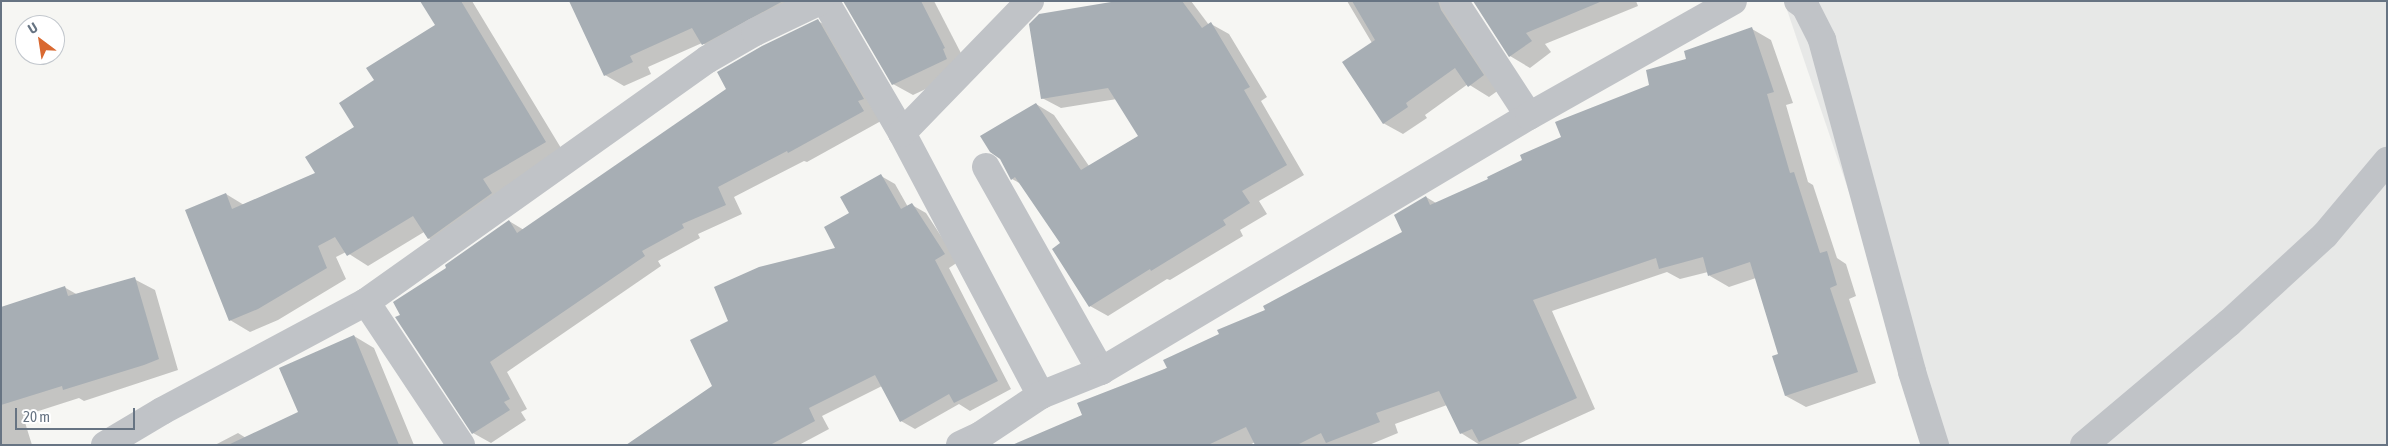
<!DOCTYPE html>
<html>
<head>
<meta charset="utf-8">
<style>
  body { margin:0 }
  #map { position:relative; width:2388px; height:446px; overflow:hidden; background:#f6f6f3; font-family:"Asap Condensed",sans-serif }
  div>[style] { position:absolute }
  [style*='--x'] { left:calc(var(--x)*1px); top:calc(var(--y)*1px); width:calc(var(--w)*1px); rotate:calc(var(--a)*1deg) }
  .built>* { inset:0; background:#e7e8e7 }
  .shadow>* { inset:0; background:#0003 }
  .building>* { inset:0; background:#a7aeb4 }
  .minor>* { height:28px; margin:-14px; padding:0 14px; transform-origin:14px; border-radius:14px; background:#c0c3c7 }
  span { translate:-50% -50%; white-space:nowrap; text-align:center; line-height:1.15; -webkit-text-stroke:5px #fff; paint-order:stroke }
  .frame { position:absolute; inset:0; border:2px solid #677483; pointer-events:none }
  .north { position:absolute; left:15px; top:15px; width:50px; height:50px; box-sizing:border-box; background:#fff; border:1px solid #c2c7cd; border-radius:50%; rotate:329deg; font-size:14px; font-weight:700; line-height:20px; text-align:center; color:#677483 }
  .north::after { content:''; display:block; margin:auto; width:18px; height:22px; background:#d96931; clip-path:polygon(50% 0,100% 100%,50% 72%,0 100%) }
  .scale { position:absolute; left:15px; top:408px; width:120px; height:22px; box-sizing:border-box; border:2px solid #677483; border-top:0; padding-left:6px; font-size:15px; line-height:18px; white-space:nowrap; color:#677483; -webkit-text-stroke:4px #fff; paint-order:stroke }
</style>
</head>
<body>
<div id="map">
  <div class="built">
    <div style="clip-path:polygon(1784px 1px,2387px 1px,2387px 445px,1935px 445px)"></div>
  </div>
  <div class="shadow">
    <div style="clip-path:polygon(425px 1px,472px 1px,564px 153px,448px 249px,428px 238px,424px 232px,368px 266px,346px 252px,336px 257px,346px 279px,278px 320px,250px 332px,230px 320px,226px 194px,244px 205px,317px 173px,356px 128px,375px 80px,437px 26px)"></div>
    <div style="clip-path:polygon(570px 1px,829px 1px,722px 55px,702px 43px,648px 67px,651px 74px,624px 86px,605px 75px)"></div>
    <div style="clip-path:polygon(845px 1px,934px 1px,964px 59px,966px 70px,913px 95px,893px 84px)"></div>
    <div style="clip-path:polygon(1126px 1px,1191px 1px,1209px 25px,1211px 24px,1229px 34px,1267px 97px,1261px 101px,1304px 175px,1259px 201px,1267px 214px,1240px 230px,1243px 236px,1170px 280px,1167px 279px,1108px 316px,1090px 306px,1062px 244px,1021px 184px,1012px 179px,1036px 104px,1054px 115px,1089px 166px,1139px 136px,1117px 99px,1061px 108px,1042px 98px)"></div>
    <div style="clip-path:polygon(1347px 1px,1464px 1px,1503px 87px,1489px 97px,1468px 84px,1425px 115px,1427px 118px,1403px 134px,1383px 123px,1372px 43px)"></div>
    <div style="clip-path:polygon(1474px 1px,1636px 1px,1638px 6px,1545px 44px,1551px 52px,1530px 68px,1510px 56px)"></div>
    <div style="clip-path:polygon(818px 21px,835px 31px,881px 121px,807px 162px,804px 161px,734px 197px,742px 214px,698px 234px,700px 238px,658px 261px,661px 266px,507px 372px,527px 409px,521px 412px,526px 420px,491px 443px,473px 433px,397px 318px,402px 315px,448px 268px,509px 221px,524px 230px,728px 89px)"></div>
    <div style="clip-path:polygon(1752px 29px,1771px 40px,1793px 103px,1786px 105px,1808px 182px,1813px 185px,1837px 258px,1846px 264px,1856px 296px,1849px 299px,1876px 383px,1806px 407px,1786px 396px,1774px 357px,1780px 355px,1756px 278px,1729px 287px,1710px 276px,1708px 272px,1680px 279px,1667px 272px,1552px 311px,1595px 409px,1516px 445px,1480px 445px,1461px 433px,1447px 405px,1395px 424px,1398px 433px,1369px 445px,1256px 445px,1255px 442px,1250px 445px,1014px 445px,1084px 415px,1404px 233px,1426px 197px,1436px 203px,1490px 180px,1651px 86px,1688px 60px)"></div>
    <div style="clip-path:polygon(881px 176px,895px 184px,908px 207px,912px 205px,926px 213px,958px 262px,949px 268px,1011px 389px,970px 411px,959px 404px,915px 429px,901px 421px,882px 386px,822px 416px,829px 429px,799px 445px,631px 445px,713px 387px,730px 321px,837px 248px,850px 214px)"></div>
    <div style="clip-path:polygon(134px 279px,155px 290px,178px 370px,84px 401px,79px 398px,23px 416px,32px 445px,1px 445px,1px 313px,64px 287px,78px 295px)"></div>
    <div style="clip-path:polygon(354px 336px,374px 348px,414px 445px,215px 445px,238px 433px,246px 438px,300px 413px)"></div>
  </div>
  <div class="building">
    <div style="clip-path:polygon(420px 1px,461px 1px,546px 142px,483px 179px,492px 193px,428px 239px,413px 216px,347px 256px,335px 237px,318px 246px,327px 268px,258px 309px,229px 321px,185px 210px,226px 193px,232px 209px,315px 173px,305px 157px,354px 127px,339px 103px,374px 80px,366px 68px,435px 25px)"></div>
    <div style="clip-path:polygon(569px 1px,783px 1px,702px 45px,692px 28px,630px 56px,633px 62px,604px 76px)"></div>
    <div style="clip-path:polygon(843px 1px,921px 1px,945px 48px,943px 49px,947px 59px,892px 85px)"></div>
    <div style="clip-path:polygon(1117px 1px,1182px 1px,1202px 28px,1211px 22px,1250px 87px,1244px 90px,1287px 165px,1242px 191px,1250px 203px,1223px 220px,1226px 225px,1151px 271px,1150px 269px,1089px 307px,1052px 249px,1060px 243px,1015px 177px,1011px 180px,1000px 159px,990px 152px,980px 136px,1036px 103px,1081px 170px,1138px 136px,1108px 88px,1041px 99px,1029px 24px,1039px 14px)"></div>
    <div style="clip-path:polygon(1352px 1px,1438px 1px,1441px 10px,1484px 75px,1468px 87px,1455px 68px,1406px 103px,1408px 107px,1383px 124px,1342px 62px,1375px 40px)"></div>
    <div style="clip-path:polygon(1473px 1px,1600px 1px,1600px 2px,1526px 33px,1532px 41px,1509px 57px)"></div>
    <div style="clip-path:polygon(818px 19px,864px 99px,858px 101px,864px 111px,788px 153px,787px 151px,718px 187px,726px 205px,682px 224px,684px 228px,642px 251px,645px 256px,490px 362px,510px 399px,504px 402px,510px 410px,472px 434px,395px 317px,400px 315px,393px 302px,446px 268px,445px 265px,509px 220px,517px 233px,726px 89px,717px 72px,762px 46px)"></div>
    <div style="clip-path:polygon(1752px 27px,1774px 92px,1767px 94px,1790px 173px,1794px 172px,1820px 253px,1827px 251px,1837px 285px,1830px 288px,1858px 372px,1785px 396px,1772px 356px,1778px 354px,1750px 262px,1708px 276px,1703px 257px,1659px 269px,1656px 258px,1533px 300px,1577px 398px,1479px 442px,1472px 429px,1460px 434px,1439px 391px,1376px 413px,1380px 422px,1326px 443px,1321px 433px,1297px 445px,1255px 445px,1246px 427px,1208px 445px,1012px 445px,1082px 415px,1077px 403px,1167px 368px,1163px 360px,1219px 334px,1217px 330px,1265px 310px,1263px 306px,1402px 232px,1394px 215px,1426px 196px,1430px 205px,1488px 179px,1487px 177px,1522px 160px,1520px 155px,1561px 137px,1555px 122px,1649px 85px,1646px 70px,1686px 59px,1684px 51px)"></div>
    <div style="clip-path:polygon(881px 174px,901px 209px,912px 203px,945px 254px,935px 260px,998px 381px,954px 403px,949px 394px,900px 422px,875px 375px,809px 408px,815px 421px,770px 445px,626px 445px,712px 386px,690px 340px,728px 321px,714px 287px,759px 267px,835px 248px,824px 227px,849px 213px,840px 197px)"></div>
    <div style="clip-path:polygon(135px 277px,159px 359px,144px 365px,63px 390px,62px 386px,1px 405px,1px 307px,65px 286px,68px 296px)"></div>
    <div style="clip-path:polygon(354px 335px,399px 445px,228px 445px,298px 412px,279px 368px)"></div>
  </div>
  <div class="minor">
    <div style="--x:825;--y:1;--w:153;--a:59.7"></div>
    <div style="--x:902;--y:133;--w:297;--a:62.1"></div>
    <div style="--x:1454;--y:1;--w:137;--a:56.9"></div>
    <div style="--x:1798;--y:1;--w:9;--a:36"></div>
    <div style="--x:1805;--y:6;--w:38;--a:63"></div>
    <div style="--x:1822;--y:40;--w:344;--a:74.8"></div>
    <div style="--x:1912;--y:372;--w:77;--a:72.5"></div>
    <div style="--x:902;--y:133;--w:184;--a:-45.9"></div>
    <div style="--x:986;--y:167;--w:234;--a:60.6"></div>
    <div style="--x:366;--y:302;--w:172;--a:56.4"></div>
    <div style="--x:105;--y:445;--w:66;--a:-30.8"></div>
    <div style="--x:162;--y:411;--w:231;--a:-28.1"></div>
    <div style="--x:366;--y:302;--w:420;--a:-35.4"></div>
    <div style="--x:708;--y:59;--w:54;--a:-29.9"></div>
    <div style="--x:755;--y:32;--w:72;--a:-25.5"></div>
    <div style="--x:960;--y:445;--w:23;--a:-25"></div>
    <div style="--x:981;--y:435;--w:72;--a:-33.7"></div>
    <div style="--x:1041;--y:395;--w:65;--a:-21.8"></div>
    <div style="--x:1101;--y:371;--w:498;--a:-30.8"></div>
    <div style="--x:1529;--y:116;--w:234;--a:-29.4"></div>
    <div style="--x:2084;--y:445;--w:189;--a:-40.1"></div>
    <div style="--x:2229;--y:323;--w:130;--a:-42.5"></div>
    <div style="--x:2325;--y:235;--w:97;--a:-50"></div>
  </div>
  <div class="frame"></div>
  <div class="north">U</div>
  <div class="scale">20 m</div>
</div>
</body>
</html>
